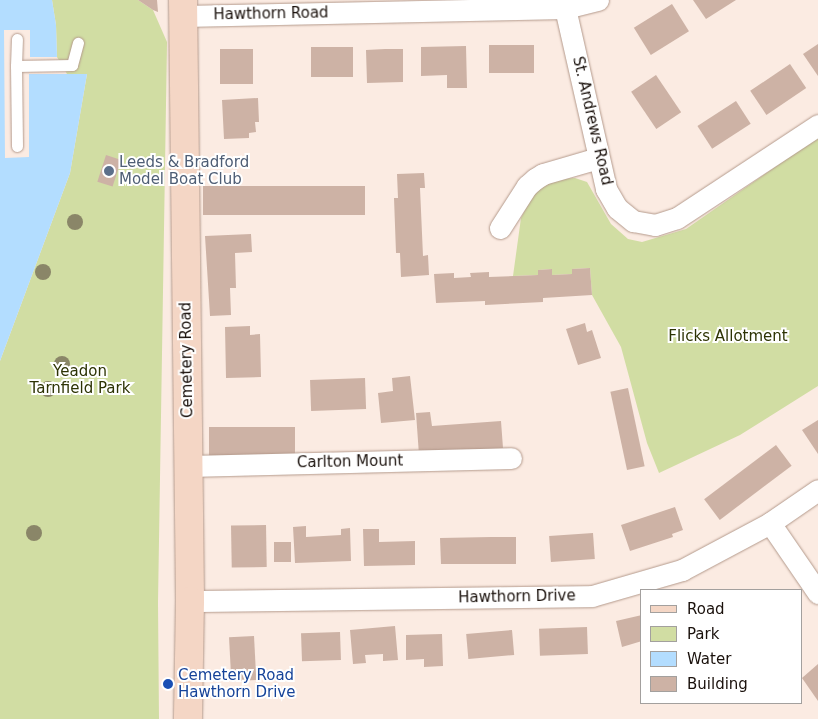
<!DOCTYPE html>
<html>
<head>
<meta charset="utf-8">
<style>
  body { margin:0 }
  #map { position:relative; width:818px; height:719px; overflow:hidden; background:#fbebe2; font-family:"DejaVu Sans",sans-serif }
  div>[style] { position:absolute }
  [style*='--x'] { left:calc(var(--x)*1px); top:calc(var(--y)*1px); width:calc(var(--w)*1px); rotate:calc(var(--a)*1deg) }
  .green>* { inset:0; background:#d1dda3 }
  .water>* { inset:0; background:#b3ddff }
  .building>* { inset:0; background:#cdb2a5; transform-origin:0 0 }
  .roads { filter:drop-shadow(0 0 1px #b49a8c) drop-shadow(0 0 1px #b49a8c) }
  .lane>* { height:11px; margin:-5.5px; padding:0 5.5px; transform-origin:5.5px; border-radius:5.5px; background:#fff }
  .street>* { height:21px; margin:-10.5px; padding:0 10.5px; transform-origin:10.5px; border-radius:10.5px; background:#fff }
  .secondary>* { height:28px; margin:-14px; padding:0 14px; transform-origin:14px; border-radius:14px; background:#f4d6c5 }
  .trees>* { width:16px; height:16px; margin:-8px; border-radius:50%; background:#8a8668 }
  .dots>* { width:14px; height:14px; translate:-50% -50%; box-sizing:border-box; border:2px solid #fff; border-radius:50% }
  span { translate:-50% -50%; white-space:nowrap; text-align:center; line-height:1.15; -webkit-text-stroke:4px #fff; paint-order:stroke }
  .street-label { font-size:15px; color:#1a110c }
  .service-label { font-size:15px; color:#4e5e75 }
  .left { translate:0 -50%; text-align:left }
  .park-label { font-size:15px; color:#2d3304 }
  .transit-label { font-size:15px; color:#164399 }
  .legend { position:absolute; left:640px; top:589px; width:162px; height:115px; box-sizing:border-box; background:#fff; border:1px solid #a3a09e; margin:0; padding:6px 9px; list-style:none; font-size:15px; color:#1a110c }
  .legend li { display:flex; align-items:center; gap:10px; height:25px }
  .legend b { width:25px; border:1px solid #a3a09e }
</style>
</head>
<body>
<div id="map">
  <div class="green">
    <div style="clip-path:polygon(52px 0,138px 0,153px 10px,167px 42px,158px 603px,159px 719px,0 719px,0 361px,70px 173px,87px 74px,67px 74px,57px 57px,56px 25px)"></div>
    <div style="clip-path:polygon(818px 137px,818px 386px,740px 435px,659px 473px,647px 443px,621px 347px,592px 295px,590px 268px,572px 269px,572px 274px,552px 275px,551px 269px,538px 270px,538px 275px,513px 276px,521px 218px,530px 200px,540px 188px,559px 179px,575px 178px,587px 182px,611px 224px,628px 239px,642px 242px,686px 229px)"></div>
  </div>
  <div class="water">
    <div style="clip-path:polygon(0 0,52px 0,56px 25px,57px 57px,30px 57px,30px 30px,4px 30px,5px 158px,29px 157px,29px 74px,87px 74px,70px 173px,0 361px)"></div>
  </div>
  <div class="building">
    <div style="clip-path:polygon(138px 0,157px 0,158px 12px,153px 10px)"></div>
    <div style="clip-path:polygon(693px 0,736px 0,706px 19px)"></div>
    <div style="left:672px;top:4px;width:32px;height:45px;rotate:58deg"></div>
    <div style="clip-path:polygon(818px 44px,818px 76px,803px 54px)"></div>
    <div style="left:534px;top:45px;width:28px;height:45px;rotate:90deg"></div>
    <div style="clip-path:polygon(466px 46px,467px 88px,447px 88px,447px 75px,421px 76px,421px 47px)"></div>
    <div style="left:353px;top:47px;width:30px;height:42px;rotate:90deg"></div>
    <div style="left:220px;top:49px;width:33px;height:35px"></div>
    <div style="clip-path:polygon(385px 49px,403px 49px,403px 82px,367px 83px,366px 50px)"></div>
    <div style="left:790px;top:64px;width:29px;height:48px;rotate:56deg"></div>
    <div style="left:656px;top:75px;width:45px;height:30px;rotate:56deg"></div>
    <div style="clip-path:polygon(258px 98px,259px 122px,255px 122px,256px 132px,249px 133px,249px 138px,224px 139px,222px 100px)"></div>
    <div style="left:736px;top:101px;width:27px;height:46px;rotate:57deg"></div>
    <div style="left:106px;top:155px;width:16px;height:28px;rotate:18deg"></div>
    <div style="clip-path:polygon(424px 173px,425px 188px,420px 188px,423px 256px,428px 255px,429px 275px,401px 277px,400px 253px,396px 253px,394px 198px,398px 198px,397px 174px)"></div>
    <div style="left:365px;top:186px;width:29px;height:162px;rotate:90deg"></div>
    <div style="clip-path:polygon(251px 234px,252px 252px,235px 253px,236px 288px,230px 288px,231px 315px,210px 316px,205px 236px)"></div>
    <div style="clip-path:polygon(590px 268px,592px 295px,543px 298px,543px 302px,485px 305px,485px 301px,436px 303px,434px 274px,454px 273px,454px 278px,471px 277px,470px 273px,489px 272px,489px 277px,538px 275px,538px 270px,552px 269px,552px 275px,572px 274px,572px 269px)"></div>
    <div style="clip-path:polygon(585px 323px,587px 332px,592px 330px,601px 358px,578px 365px,566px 329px)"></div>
    <div style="clip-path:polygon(250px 326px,250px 335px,260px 334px,261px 377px,226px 378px,225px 327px)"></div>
    <div style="clip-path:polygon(410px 376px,415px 420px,381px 423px,378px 393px,393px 391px,392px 378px)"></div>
    <div style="left:365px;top:378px;width:31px;height:55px;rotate:88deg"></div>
    <div style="left:628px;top:388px;width:80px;height:18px;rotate:78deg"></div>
    <div style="clip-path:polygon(430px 412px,432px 426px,501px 421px,503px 448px,419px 455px,416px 413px)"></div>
    <div style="clip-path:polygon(818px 420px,818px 454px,802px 430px)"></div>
    <div style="left:209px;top:427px;width:86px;height:33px"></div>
    <div style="left:776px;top:445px;width:26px;height:90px;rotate:53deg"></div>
    <div style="clip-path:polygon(675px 507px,683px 530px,672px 534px,673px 537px,630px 551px,621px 525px)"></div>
    <div style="left:266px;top:525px;width:42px;height:35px;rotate:89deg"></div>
    <div style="clip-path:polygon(306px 526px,306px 537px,341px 535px,341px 529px,350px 528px,351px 561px,295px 563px,293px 527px)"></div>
    <div style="clip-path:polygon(363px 529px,379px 529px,379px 542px,415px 541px,415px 565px,364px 566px)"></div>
    <div style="left:593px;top:533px;width:26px;height:44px;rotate:86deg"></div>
    <div style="clip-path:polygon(491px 537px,516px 537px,516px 564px,441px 564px,440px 538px)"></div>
    <div style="left:274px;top:542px;width:17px;height:20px"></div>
    <div style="clip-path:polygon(642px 615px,642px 641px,622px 647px,616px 621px)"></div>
    <div style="clip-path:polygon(395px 626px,398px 660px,383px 661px,383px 654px,365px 655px,366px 663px,353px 664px,350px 630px)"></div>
    <div style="left:587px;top:627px;width:27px;height:48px;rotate:88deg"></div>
    <div style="left:512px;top:630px;width:25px;height:46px;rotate:85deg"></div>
    <div style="left:340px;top:632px;width:28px;height:39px;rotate:88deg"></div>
    <div style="clip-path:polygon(442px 634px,443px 666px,424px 667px,424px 659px,406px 660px,406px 635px)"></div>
    <div style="left:254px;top:636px;width:44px;height:25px;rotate:87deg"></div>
    <div style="clip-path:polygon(818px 664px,818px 701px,802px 678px)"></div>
  </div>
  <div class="roads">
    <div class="lane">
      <div style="--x:16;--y:66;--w:27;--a:-88"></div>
      <div style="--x:17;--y:146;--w:80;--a:-90.7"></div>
      <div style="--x:16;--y:66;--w:56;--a:-1"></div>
      <div style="--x:72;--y:65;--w:23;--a:-75"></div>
    </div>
    <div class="street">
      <div style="--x:565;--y:8;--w:186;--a:77.2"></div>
      <div style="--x:606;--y:189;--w:22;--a:60"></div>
      <div style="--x:617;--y:208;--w:21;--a:39"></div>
      <div style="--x:633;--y:221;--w:22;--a:10"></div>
      <div style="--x:655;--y:225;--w:23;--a:-18"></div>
      <div style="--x:677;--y:218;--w:169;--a:-33.4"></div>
      <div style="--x:183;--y:16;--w:382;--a:-1.2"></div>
      <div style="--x:565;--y:8;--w:34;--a:-14"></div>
      <div style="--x:500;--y:228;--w:50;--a:-57.3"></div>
      <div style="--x:527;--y:186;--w:11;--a:-41"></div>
      <div style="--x:535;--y:179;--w:9;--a:-32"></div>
      <div style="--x:543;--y:174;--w:57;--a:-16.2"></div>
      <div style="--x:189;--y:466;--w:322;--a:-1.4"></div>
      <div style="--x:770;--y:523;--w:85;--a:55.6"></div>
      <div style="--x:190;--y:601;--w:402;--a:-0.7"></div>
      <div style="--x:592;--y:596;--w:94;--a:-16.1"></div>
      <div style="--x:682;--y:570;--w:100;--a:-28.1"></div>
      <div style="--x:770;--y:523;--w:58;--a:-34.5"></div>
    </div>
    <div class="secondary">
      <div style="--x:183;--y:0;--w:601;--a:89.33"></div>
      <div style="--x:190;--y:601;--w:118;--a:91"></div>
    </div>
  </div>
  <div class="trees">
    <div style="left:75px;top:222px"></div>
    <div style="left:43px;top:272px"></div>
    <div style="left:62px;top:364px"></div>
    <div style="left:48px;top:389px"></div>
    <div style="left:34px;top:533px"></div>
  </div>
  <div class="dots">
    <div style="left:109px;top:171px;background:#5c6f8a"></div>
    <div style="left:168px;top:684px;background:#1a4fb4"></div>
  </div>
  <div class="street-label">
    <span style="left:271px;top:14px;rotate:-1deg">Hawthorn Road</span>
    <span style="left:592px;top:121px;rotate:77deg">St. Andrews Road</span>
    <span style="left:187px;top:360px;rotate:-91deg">Cemetery Road</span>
    <span style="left:350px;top:462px;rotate:-1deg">Carlton Mount</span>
    <span style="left:517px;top:597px;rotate:-1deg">Hawthorn Drive</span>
  </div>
  <div class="service-label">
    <span class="left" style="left:119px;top:171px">Leeds &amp; Bradford<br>Model Boat Club</span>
  </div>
  <div class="park-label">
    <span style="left:728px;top:337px">Flicks Allotment</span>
    <span style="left:80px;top:380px">Yeadon<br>Tarnfield Park</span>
  </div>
  <div class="transit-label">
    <span class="left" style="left:178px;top:684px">Cemetery Road<br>Hawthorn Drive</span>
  </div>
  <ul class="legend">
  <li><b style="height:6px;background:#f4d6c5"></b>Road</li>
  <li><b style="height:14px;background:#d1dda3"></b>Park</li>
  <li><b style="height:14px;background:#b3ddff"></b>Water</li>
  <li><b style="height:14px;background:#cdb2a5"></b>Building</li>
  </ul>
</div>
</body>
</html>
